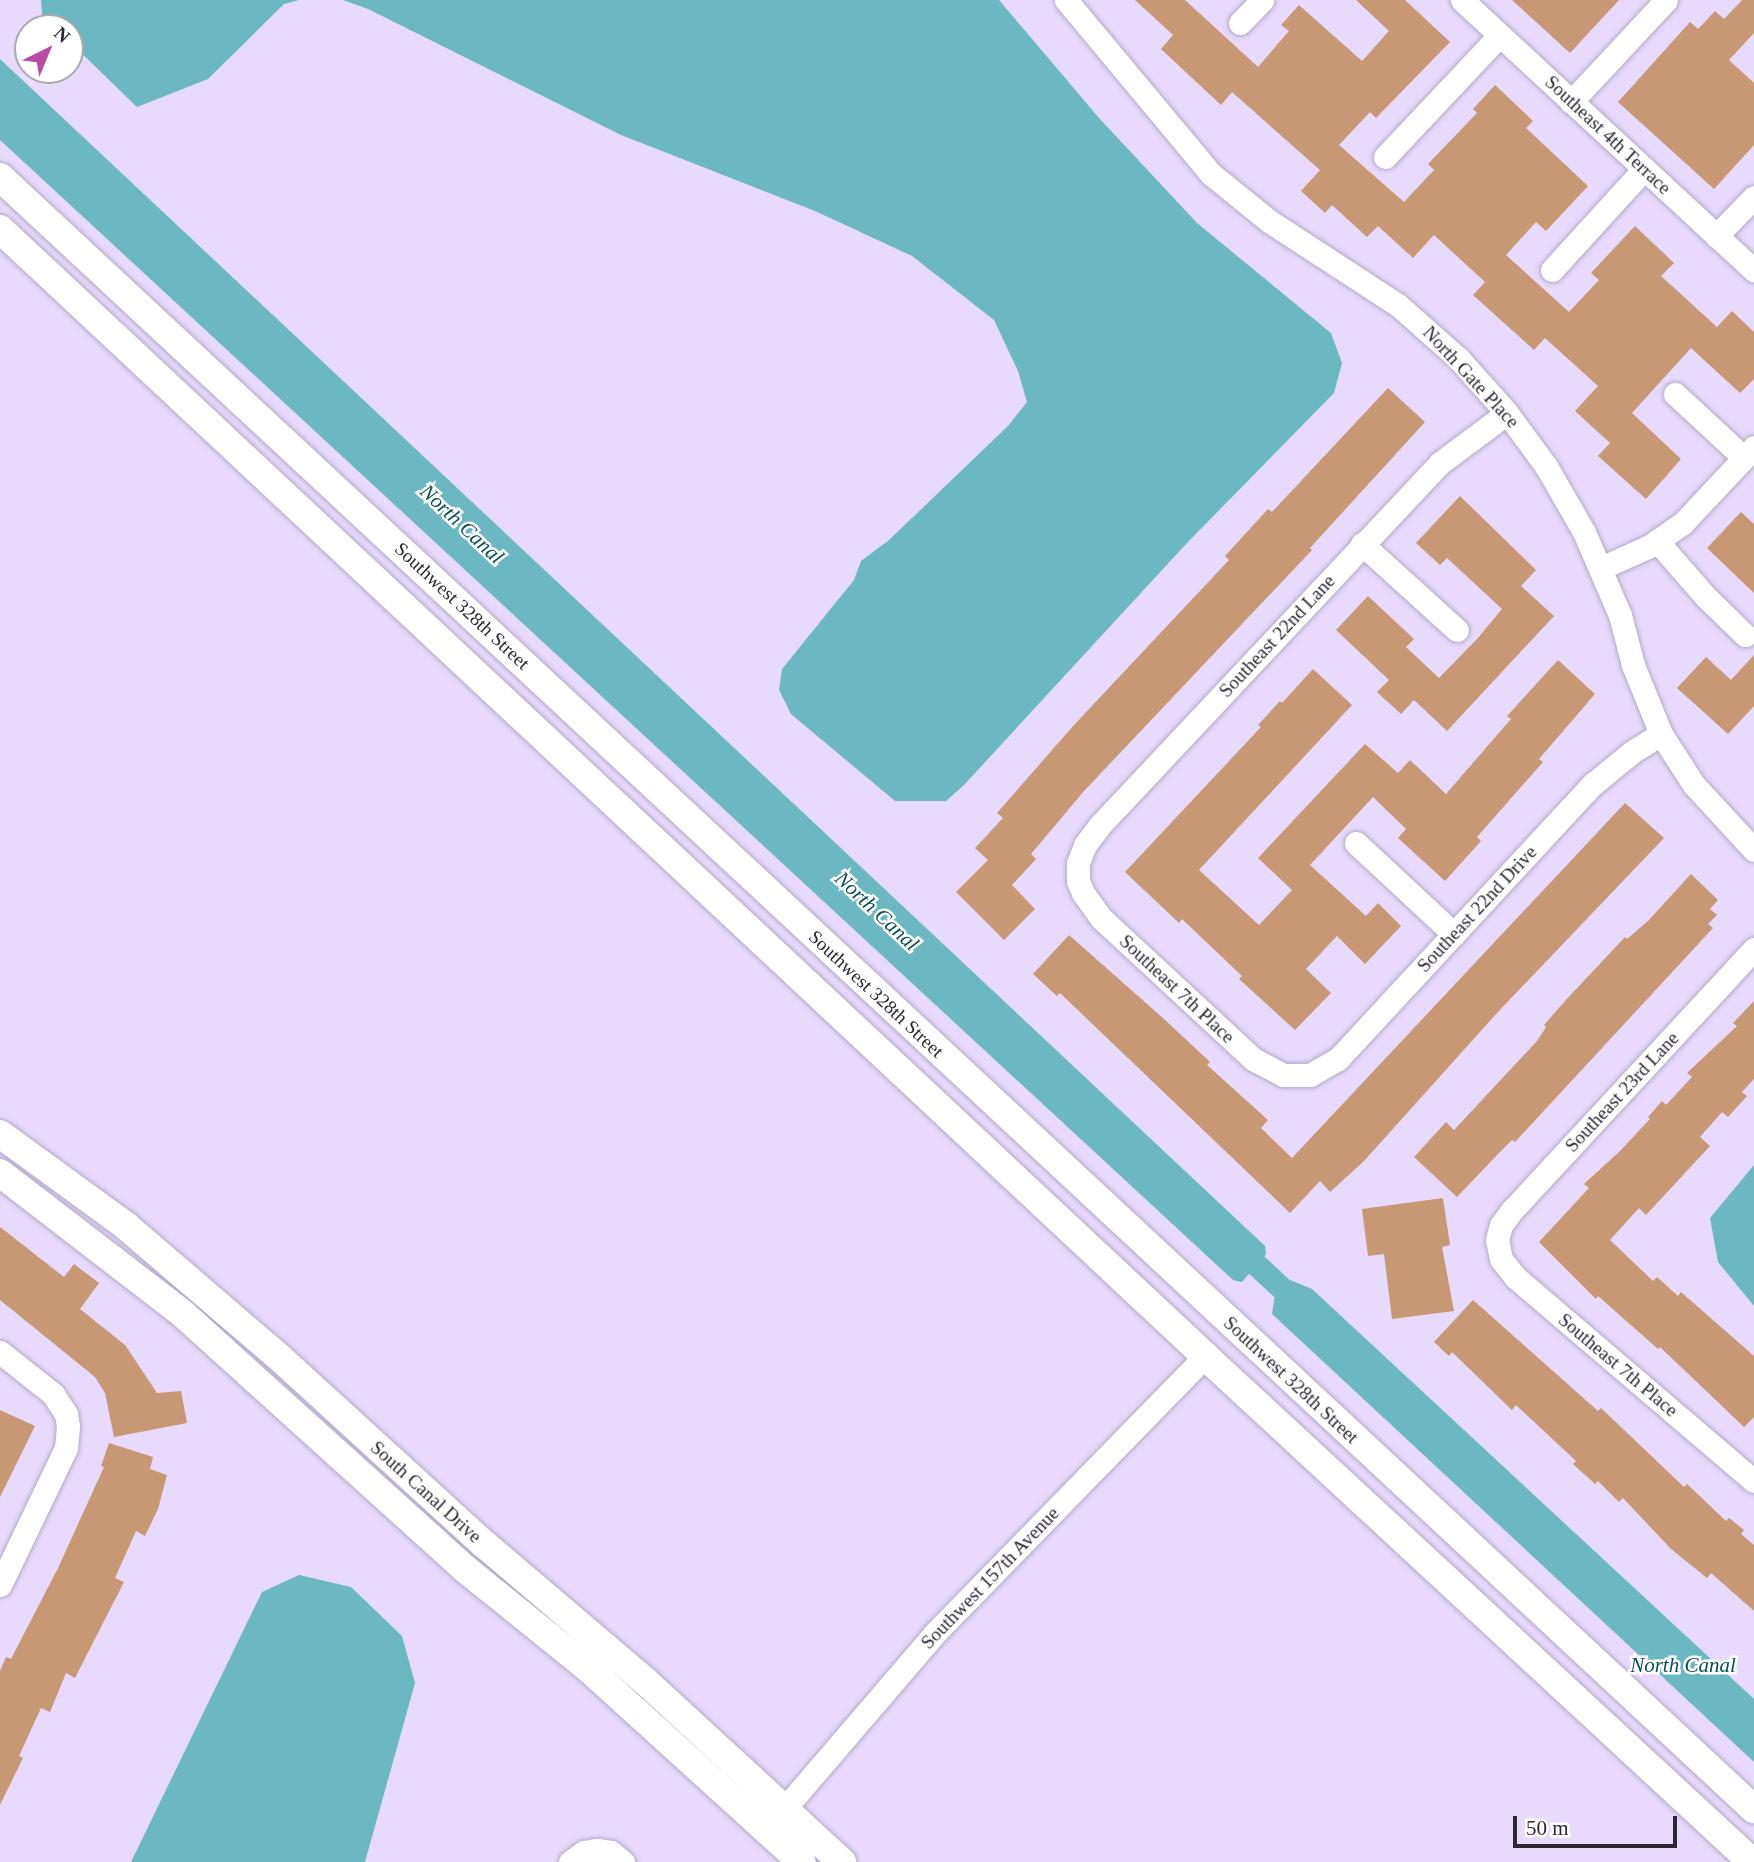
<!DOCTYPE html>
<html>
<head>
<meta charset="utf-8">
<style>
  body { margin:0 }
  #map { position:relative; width:1754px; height:1862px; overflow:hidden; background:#e7dafc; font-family:Georgia,serif }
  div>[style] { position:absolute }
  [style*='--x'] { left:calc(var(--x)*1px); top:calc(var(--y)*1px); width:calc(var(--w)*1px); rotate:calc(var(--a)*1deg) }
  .water>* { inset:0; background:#6cb8c2 }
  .canal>* { height:23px; margin:-11.5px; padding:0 11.5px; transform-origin:11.5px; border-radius:11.5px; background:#6cb8c2 }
  .building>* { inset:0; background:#c89773 }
  .roads { filter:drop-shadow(0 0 2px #b5a9c9) drop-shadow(0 0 2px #b5a9c9) }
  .minor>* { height:23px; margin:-11.5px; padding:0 11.5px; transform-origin:11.5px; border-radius:11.5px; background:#fff }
  .tertiary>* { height:28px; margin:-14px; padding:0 14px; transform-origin:14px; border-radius:14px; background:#fff }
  span { translate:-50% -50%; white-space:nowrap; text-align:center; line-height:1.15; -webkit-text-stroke:5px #fff; paint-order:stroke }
  .street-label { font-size:19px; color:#2c2834 }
  .water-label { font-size:21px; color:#084f56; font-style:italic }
  .north { position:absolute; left:14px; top:14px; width:70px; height:70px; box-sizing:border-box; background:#fff; border:2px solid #aba9ae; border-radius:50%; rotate:43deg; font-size:19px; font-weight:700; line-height:28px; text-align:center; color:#2c2834 }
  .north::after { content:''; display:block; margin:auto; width:24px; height:32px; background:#bb4aa5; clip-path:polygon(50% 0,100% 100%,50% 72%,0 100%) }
  .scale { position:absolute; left:1513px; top:1816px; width:164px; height:32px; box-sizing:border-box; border:4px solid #2c2834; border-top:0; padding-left:9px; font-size:21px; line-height:24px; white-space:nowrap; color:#2c2834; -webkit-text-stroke:5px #fff; paint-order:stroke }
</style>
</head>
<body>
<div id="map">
  <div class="water">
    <div style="clip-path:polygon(41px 0,299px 0,284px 4px,208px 79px,137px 107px,70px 42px,70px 28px,56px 28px,42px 15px)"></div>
    <div style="clip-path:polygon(343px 0,999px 0,1099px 118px,1197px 223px,1331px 333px,1342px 363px,1334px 393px,1186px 544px,964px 785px,946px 801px,895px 801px,791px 714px,779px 690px,782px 669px,854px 580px,861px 561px,889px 540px,1008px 426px,1027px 402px,1018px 371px,994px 320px,912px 256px,815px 211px,621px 135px,368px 9px)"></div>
    <div style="clip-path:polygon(0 59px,1265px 1246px,1266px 1254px,1242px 1282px,1233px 1280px,0 140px)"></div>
    <div style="clip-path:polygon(1754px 1165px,1754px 1306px,1718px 1262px,1710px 1218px)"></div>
    <div style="clip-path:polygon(1290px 1280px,1312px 1289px,1754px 1699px,1754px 1762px,1272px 1314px,1275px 1294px)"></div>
    <div style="clip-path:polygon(299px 1575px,351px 1587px,402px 1636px,415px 1683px,365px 1862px,131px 1862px,262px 1592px)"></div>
  </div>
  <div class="canal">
    <div style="--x:1233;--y:1243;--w:96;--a:42.9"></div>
  </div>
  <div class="building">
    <div style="clip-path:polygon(1135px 0,1185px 0,1258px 67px,1289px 31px,1281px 25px,1299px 5px,1362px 61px,1389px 31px,1356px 0,1405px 0,1450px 42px,1376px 118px,1370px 112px,1339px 145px,1404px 202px,1434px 170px,1428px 164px,1477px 113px,1473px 109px,1495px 85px,1533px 121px,1526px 128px,1588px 186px,1546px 231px,1536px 222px,1506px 255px,1569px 312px,1599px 280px,1591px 273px,1635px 226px,1674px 263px,1661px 276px,1717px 327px,1732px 311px,1754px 332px,1754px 379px,1740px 393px,1691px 348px,1632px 413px,1681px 459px,1646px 499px,1598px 456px,1610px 443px,1575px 411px,1598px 386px,1545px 338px,1534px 350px,1473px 295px,1485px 282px,1434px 235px,1413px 258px,1378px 226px,1367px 237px,1332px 205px,1325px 213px,1301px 191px,1320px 170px,1232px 92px,1221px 105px,1161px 49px,1173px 35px)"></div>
    <div style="clip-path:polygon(1512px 0,1619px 0,1570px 53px)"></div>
    <div style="clip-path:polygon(1742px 0,1754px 0,1754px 33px,1729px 60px,1754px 83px,1754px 145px,1714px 189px,1618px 102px,1690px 22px,1698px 29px,1715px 11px,1724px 19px)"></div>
    <div style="clip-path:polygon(1388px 388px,1425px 422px,1310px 548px,1312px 550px,1084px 791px,1031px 854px,1036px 859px,1012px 885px,1035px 909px,1004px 940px,956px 892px,988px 860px,975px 848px,1003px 818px,997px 813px,1074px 725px,1229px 560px,1225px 556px,1268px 509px,1272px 512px)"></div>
    <div style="clip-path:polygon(1460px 496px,1536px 570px,1521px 586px,1554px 616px,1447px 731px,1414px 700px,1401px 714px,1377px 692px,1389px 680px,1336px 630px,1368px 596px,1414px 639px,1406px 647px,1439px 678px,1477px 639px,1502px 609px,1447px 558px,1440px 565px,1416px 543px)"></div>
    <div style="clip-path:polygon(1741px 512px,1754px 524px,1754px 593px,1707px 548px)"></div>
    <div style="clip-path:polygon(1754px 655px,1754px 706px,1728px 734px,1677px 688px,1706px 657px,1731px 680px)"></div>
    <div style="clip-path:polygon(1558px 660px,1595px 694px,1539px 759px,1543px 762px,1477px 837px,1481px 841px,1445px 881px,1398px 838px,1406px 829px,1373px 797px,1310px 865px,1366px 916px,1378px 903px,1401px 926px,1365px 964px,1337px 936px,1306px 969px,1331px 993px,1295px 1030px,1239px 979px,1242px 976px,1182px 919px,1179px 923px,1125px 872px,1261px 727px,1258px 725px,1280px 701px,1282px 703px,1313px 669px,1352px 705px,1199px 870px,1259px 925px,1292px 890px,1258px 858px,1365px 744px,1398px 773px,1410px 760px,1446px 794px,1511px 719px,1507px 716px)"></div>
    <div style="clip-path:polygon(1625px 803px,1664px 838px,1497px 1013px,1364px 1161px,1330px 1192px,1320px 1181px,1290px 1213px,1060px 993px,1057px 996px,1033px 974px,1069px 935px,1164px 1019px,1210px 1062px,1207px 1065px,1268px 1120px,1261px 1128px,1292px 1158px)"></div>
    <div style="clip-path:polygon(1691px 874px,1718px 900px,1710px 909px,1717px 915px,1708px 924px,1713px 928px,1515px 1142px,1512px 1140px,1499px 1153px,1457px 1197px,1414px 1157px,1446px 1122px,1454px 1130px,1537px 1041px,1546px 1027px,1544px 1025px,1565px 1001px,1625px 937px,1627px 939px,1648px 921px)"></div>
    <div style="clip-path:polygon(1754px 1001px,1754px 1079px,1742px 1092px,1747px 1096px,1728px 1117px,1722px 1112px,1700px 1137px,1710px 1146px,1646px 1215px,1639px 1208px,1610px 1240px,1653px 1281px,1657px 1277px,1678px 1296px,1681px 1292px,1754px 1356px,1754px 1417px,1744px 1427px,1660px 1347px,1658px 1349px,1598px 1296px,1596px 1299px,1539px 1242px,1589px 1188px,1584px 1184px,1620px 1151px,1650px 1119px,1648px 1117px,1662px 1101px,1666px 1105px,1692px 1077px,1687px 1073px,1737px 1026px,1733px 1023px)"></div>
    <div style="clip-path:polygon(1443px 1198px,1450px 1245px,1442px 1247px,1454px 1311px,1392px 1319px,1384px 1254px,1368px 1256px,1362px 1209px)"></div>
    <div style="clip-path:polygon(0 1227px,64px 1277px,74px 1264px,99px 1283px,80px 1309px,125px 1345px,157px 1393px,181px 1391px,187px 1423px,114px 1437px,105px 1393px,95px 1377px,0 1300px)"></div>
    <div style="clip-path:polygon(1473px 1300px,1598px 1411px,1601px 1408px,1684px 1487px,1687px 1484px,1726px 1521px,1729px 1518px,1744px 1530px,1741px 1534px,1754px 1545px,1754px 1611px,1711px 1573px,1707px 1578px,1671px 1549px,1623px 1498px,1619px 1502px,1598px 1481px,1595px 1484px,1573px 1464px,1576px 1461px,1516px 1405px,1512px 1410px,1452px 1352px,1449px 1356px,1434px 1342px)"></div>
    <div style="clip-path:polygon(0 1410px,35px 1426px,0 1497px)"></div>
    <div style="clip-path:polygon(109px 1443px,153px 1457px,150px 1469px,167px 1475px,158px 1509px,145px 1536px,136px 1531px,115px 1578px,124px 1582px,75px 1678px,66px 1673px,50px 1712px,41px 1708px,19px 1756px,23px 1758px,0 1805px,0 1671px,6px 1657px,11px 1659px,58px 1568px,104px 1467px,101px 1466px)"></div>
  </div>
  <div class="roads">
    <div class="minor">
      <div style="--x:1066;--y:0;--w:226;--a:50.2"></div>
      <div style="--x:1211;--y:174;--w:75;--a:39"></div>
      <div style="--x:1269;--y:221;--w:154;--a:33.1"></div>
      <div style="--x:1398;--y:305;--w:80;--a:41.5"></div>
      <div style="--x:1458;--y:358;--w:74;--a:48.3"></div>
      <div style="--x:1507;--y:413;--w:66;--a:53.7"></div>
      <div style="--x:1546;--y:466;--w:76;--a:60.1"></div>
      <div style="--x:1584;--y:532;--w:90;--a:66.6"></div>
      <div style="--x:1620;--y:615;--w:52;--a:75.4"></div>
      <div style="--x:1633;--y:665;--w:74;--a:67.9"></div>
      <div style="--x:1661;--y:734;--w:61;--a:57.1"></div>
      <div style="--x:1694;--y:785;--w:88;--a:47.3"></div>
      <div style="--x:1462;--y:0;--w:398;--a:42.8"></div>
      <div style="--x:1240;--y:23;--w:32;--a:-46"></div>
      <div style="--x:1571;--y:102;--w:139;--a:-47"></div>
      <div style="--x:1385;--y:157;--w:166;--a:-46.7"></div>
      <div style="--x:1716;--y:236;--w:54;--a:-45.7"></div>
      <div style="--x:1552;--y:270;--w:137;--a:-47.7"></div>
      <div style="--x:1675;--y:394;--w:94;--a:42.8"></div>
      <div style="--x:1507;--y:413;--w:84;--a:143.3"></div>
      <div style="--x:1440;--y:463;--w:497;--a:133.2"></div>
      <div style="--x:1100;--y:825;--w:25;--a:127"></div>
      <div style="--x:1085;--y:845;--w:19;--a:111"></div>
      <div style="--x:1078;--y:863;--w:18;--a:90"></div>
      <div style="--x:1078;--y:881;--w:13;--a:67"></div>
      <div style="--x:1083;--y:893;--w:32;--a:54"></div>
      <div style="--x:1102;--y:919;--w:206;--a:42.8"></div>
      <div style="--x:1253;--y:1059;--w:34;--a:28"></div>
      <div style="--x:1283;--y:1075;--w:27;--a:0"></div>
      <div style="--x:1310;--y:1075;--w:32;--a:-30"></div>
      <div style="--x:1338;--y:1059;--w:375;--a:-47.2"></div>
      <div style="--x:1593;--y:784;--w:50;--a:-39.4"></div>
      <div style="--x:1632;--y:752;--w:34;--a:-32"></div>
      <div style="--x:1657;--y:541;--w:73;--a:48.9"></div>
      <div style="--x:1705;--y:596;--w:56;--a:44.3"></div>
      <div style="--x:1362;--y:544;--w:128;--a:42.2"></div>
      <div style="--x:1601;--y:568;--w:54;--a:-24.2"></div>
      <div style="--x:1650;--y:546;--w:39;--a:-35"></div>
      <div style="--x:1682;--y:524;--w:105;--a:-46.9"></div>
      <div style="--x:1356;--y:843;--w:134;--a:42.9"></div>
      <div style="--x:1754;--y:949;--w:356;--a:132.8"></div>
      <div style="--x:1512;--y:1210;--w:19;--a:126"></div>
      <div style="--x:1501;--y:1225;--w:16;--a:105"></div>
      <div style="--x:1497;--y:1240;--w:19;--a:78"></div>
      <div style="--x:1501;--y:1259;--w:23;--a:52"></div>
      <div style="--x:1515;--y:1277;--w:314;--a:40.5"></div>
      <div style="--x:0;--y:1352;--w:68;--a:38.4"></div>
      <div style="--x:53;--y:1394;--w:24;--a:57"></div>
      <div style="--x:66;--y:1414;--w:12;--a:81"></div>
      <div style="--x:68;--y:1426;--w:22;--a:95"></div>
      <div style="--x:66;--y:1448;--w:152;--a:115.7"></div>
      <div style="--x:785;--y:1808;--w:229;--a:-49.4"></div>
      <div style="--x:934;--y:1634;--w:388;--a:-45.7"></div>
      <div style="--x:570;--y:1862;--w:17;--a:-36"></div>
      <div style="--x:584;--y:1852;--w:13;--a:-9"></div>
      <div style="--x:597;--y:1850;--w:14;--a:8"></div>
      <div style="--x:611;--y:1852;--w:16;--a:40"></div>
    </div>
    <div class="tertiary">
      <div style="--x:0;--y:177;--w:2396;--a:42.94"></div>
      <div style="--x:0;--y:229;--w:1650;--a:43.08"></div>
      <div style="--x:1205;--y:1356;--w:745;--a:42.77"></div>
      <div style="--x:0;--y:1134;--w:156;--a:36.1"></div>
      <div style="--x:126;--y:1226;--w:203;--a:40.6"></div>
      <div style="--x:280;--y:1358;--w:276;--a:42.4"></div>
      <div style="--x:484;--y:1544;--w:211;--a:40.4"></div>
      <div style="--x:645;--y:1681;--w:268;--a:42.6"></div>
      <div style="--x:0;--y:1173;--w:231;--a:37.6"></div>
      <div style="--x:183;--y:1314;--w:379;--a:42.1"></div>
      <div style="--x:464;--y:1568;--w:161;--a:38.9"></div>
      <div style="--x:589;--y:1669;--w:287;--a:42.2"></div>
    </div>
  </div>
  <div class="street-label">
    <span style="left:1608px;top:135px;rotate:43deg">Southeast 4th Terrace</span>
    <span style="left:1471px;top:377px;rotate:47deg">North Gate Place</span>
    <span style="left:462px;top:606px;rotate:43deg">Southwest 328th Street</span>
    <span style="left:1277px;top:636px;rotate:-47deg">Southeast 22nd Lane</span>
    <span style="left:1477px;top:909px;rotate:-47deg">Southeast 22nd Drive</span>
    <span style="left:1177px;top:989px;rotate:43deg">Southeast 7th Place</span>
    <span style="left:876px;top:994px;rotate:43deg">Southwest 328th Street</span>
    <span style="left:1622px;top:1092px;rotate:-47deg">Southeast 23rd Lane</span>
    <span style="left:1618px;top:1365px;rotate:40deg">Southeast 7th Place</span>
    <span style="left:1291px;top:1380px;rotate:43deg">Southwest 328th Street</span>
    <span style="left:426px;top:1492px;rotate:42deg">South Canal Drive</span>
    <span style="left:990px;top:1578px;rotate:-46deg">Southwest 157th Avenue</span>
  </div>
  <div class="water-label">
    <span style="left:462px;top:524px;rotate:43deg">North Canal</span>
    <span style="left:877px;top:911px;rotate:43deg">North Canal</span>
    <span style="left:1683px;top:1665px">North Canal</span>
  </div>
  <div class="north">N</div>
  <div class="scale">50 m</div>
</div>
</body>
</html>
